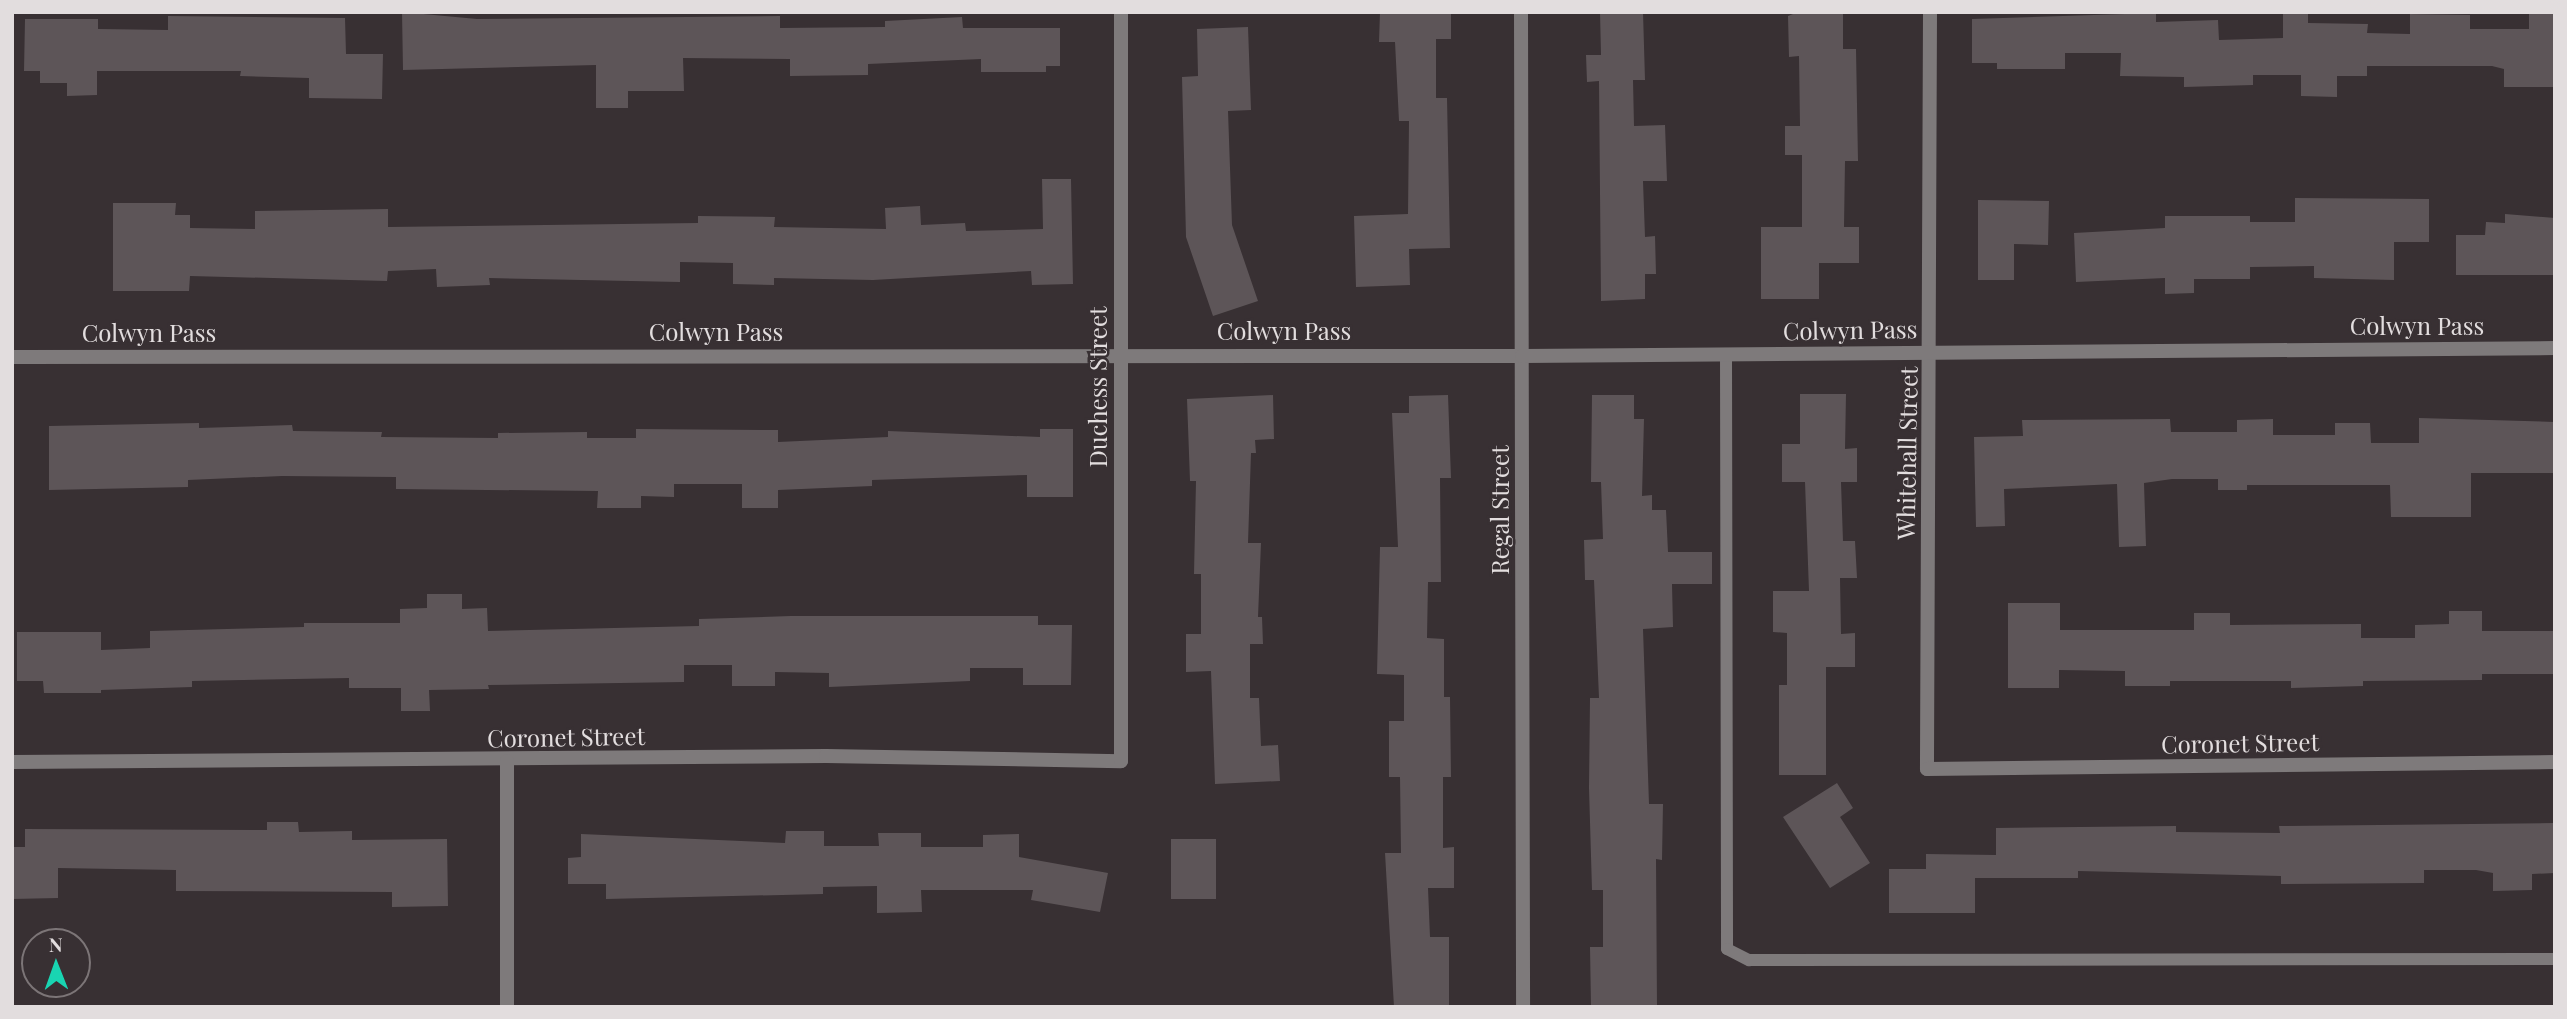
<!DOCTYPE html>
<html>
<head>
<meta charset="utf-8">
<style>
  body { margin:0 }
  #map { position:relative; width:2567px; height:1019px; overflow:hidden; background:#383033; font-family:"Playfair Display",serif }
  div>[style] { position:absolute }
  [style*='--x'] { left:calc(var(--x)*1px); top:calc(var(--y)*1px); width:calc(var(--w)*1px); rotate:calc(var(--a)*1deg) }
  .building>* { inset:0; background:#5d5558; transform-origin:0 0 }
  .lane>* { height:12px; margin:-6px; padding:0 6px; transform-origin:6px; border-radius:6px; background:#7e7a7b }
  .street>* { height:14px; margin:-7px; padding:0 7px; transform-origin:7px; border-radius:7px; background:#7e7a7b }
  span { translate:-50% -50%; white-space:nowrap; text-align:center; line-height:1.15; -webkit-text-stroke:5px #383033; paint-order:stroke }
  .street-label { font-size:24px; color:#e2ddde }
  .frame { position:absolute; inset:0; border:14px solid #e2ddde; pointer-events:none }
  .north { position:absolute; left:21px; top:928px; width:70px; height:70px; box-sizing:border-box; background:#383033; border:2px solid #7c7577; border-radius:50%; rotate:359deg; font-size:19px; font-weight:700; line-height:28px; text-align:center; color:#e2ddde }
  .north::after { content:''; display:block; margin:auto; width:24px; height:32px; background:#19d5b2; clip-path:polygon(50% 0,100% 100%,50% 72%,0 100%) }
</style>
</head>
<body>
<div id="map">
  <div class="building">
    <div style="clip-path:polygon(402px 12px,477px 19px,780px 16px,780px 28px,885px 27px,885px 21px,962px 17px,963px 28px,1060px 28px,1060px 66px,1046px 66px,1046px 72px,981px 72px,981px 59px,868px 64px,868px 75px,790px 76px,790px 59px,683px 58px,684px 91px,628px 91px,628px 108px,596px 108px,596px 65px,403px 70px)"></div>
    <div style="clip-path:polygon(1380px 12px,1451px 12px,1451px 39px,1436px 39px,1436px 98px,1447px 98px,1450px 248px,1409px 249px,1410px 285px,1356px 287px,1354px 216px,1408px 214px,1409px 121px,1399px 121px,1395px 42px,1379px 42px)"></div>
    <div style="clip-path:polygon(1600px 12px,1643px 12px,1645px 80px,1633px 80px,1634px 126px,1665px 125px,1667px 181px,1643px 181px,1645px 237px,1655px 236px,1656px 274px,1645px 274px,1645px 299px,1601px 301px,1599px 81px,1587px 82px,1586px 55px,1601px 55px)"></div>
    <div style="clip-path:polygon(1798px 12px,1843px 12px,1843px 49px,1856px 49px,1858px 161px,1845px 161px,1844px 227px,1859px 227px,1859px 263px,1819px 263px,1819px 299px,1761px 299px,1761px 227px,1802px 227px,1802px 155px,1785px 155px,1785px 126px,1800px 126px,1799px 56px,1789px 57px,1788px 16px)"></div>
    <div style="clip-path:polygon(2283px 12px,2308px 12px,2308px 23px,2368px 24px,2367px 33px,2410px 34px,2410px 14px,2470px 15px,2470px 29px,2529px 29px,2529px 12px,2555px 12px,2555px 87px,2504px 87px,2504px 69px,2492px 66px,2367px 66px,2367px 76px,2337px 76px,2337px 97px,2301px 96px,2301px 75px,2253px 75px,2253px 85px,2184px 87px,2184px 77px,2120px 76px,2121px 53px,2065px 53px,2065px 69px,1997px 69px,1997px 63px,1972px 63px,1972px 19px,2156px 13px,2156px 22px,2218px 20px,2219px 40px,2283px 38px)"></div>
    <div style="clip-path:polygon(168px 16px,345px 18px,346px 54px,383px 54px,382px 99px,309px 98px,309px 78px,240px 76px,241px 71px,97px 71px,97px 95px,67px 96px,67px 83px,40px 83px,40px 71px,24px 71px,25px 19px,98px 19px,98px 29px,168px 30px)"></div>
    <div style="clip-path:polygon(1248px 27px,1251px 110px,1228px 111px,1232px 225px,1258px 301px,1213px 316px,1186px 237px,1182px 77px,1198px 76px,1197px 29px)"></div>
    <div style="clip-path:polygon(1042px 179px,1071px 179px,1073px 284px,1032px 285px,1031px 271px,873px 280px,774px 278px,774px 285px,733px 284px,733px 263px,680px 262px,680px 282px,489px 278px,490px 285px,437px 287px,436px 269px,388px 271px,387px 281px,190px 276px,189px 291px,113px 291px,113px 203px,176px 203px,175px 215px,190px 215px,190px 228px,255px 229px,255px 211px,388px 209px,388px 227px,698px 223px,698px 216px,775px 217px,774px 227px,886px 229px,885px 208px,920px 206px,921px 225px,965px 223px,966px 231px,1043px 229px)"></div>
    <div style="clip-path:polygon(2295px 198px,2429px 199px,2429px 242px,2394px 242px,2394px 280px,2314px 278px,2314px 266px,2250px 267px,2250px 279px,2194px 279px,2194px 293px,2165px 294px,2165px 278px,2076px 282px,2074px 233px,2165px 228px,2165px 216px,2250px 216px,2250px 222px,2295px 222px)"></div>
    <div style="clip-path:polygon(1978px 200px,2049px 201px,2048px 245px,2014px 244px,2014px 280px,1978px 280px)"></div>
    <div style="clip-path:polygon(2505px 214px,2555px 218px,2555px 275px,2456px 275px,2456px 235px,2485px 235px,2486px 222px,2505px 223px)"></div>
    <div style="clip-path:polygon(1800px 394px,1846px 394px,1845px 449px,1857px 448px,1857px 482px,1841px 482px,1843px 541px,1855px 541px,1857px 578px,1840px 578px,1841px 634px,1855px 633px,1855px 667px,1826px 667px,1826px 775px,1779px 775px,1779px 685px,1787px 685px,1787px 633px,1773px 632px,1773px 591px,1809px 591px,1805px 482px,1782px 482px,1782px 444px,1800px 444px)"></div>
    <div style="clip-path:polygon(1273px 395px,1274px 439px,1255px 440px,1256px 453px,1251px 453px,1248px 543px,1261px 543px,1258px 617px,1262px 617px,1263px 644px,1250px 644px,1250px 698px,1259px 698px,1261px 746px,1278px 745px,1280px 781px,1215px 784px,1211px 671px,1186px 672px,1186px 634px,1201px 634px,1201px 574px,1194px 574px,1196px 481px,1190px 481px,1187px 399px)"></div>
    <div style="clip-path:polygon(1448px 395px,1451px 478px,1440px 478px,1441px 582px,1428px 582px,1427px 638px,1444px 639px,1444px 697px,1450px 697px,1451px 777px,1443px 777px,1443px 848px,1454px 847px,1454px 888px,1428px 888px,1430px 937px,1449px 937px,1449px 1007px,1394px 1007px,1385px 853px,1401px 853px,1400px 777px,1389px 777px,1389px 721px,1404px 721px,1404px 675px,1377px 674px,1380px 547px,1398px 547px,1392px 413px,1409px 413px,1409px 396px)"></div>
    <div style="clip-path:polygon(1592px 395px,1634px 395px,1634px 419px,1644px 419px,1642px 496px,1652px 495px,1652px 510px,1666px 510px,1668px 552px,1712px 552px,1712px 584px,1672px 584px,1673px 627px,1643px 629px,1649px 804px,1663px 804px,1662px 860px,1656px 859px,1657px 1007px,1591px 1007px,1590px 947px,1603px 947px,1603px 890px,1592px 890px,1589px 788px,1590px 698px,1599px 698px,1594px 580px,1585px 580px,1584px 540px,1603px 539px,1601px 482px,1591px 482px)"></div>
    <div style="clip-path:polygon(2419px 418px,2555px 422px,2555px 473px,2471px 473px,2471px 517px,2391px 517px,2390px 485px,2247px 485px,2247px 490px,2218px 490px,2218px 479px,2172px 479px,2144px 483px,2146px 546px,2119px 547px,2117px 484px,2004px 489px,2005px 526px,1976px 527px,1974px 437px,2023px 436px,2022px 420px,2170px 419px,2171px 432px,2237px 432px,2237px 420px,2273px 419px,2273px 435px,2335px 435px,2335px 423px,2370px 423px,2371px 443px,2419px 443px)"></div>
    <div style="clip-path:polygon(199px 423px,199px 428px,292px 425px,293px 431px,382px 432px,381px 437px,498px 438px,498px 433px,587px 432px,587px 438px,636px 438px,636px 429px,778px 430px,778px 442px,888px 437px,888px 431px,1040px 437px,1040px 429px,1073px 429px,1073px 497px,1027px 497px,1027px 475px,872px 480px,872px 486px,778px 490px,778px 508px,742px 508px,742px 484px,674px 484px,674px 497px,641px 496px,641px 508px,597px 508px,598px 491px,396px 489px,396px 477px,282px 476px,188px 480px,188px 487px,49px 490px,49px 426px)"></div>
    <div style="clip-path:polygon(427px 594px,462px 594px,462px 609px,487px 608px,488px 631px,699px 626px,699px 619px,791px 616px,1038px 616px,1038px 625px,1072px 625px,1071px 685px,1023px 685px,1023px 668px,970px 668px,970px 681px,829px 687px,829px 673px,775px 672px,775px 686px,732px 686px,732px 665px,684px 665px,684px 682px,488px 685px,489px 689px,429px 690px,430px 711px,401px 711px,401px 688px,349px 688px,349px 678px,192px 681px,192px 687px,101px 690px,101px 693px,44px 693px,43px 681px,17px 681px,17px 632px,101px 632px,101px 650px,150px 648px,150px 631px,304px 627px,304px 623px,400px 623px,400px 609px,427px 608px)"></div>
    <div style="clip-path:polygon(2008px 603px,2060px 603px,2060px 630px,2194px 630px,2194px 613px,2230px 613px,2230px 625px,2361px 624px,2361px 638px,2415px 638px,2415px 625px,2449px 624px,2449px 611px,2482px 611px,2482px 631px,2555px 631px,2555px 674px,2482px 674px,2482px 680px,2363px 681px,2363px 686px,2291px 688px,2291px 681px,2170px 681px,2170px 686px,2125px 686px,2125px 671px,2059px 670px,2059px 688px,2008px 688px)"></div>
    <div style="clip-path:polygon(1837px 783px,1853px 808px,1840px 817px,1870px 863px,1830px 888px,1783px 817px)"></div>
    <div style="clip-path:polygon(267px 822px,298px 822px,299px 832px,352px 831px,352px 840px,447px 839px,448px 906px,392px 907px,392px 892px,176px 891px,176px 870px,58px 868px,58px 898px,12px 899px,12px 847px,25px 847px,25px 829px,267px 830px)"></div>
    <div style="clip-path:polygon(2554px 823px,2555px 873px,2532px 874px,2532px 890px,2493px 891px,2493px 873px,2476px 870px,2424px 870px,2424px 883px,2281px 884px,2281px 876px,2078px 871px,2078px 878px,1975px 878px,1975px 913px,1889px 913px,1889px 869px,1926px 869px,1926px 854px,1996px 855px,1996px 828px,2176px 826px,2176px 832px,2280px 833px,2279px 826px)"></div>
    <div style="clip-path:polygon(786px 831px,824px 831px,824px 846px,879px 846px,878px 833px,921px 833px,921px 847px,983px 847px,983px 835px,1019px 834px,1019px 857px,1108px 873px,1100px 912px,1031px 900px,1033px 890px,921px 890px,922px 912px,877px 913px,877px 886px,823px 887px,823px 894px,606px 899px,606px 884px,568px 884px,568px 858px,581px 857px,581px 834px,785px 843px)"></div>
    <div style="left:1171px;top:839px;width:45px;height:60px"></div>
  </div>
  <div class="lane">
    <div style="--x:1726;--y:354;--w:595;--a:89.9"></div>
    <div style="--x:1727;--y:949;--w:25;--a:27"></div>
    <div style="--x:1749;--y:960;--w:806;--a:-0.07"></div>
  </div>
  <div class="street">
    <div style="--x:1521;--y:12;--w:995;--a:89.88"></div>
    <div style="--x:1930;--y:12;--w:757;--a:90.23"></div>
    <div style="--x:1927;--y:769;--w:628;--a:-0.64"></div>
    <div style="--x:12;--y:357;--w:1510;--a:-0.04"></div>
    <div style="--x:1522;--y:356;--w:1033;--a:-0.44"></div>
    <div style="--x:12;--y:762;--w:814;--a:-0.42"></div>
    <div style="--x:826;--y:756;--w:295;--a:1"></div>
    <div style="--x:1121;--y:761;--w:749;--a:-90"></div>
    <div style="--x:507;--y:1007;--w:246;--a:-90"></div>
  </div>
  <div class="street-label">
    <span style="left:2417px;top:326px">Colwyn Pass</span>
    <span style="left:1850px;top:330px;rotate:-1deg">Colwyn Pass</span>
    <span style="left:1284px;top:331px">Colwyn Pass</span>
    <span style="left:716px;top:332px">Colwyn Pass</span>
    <span style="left:149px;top:333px">Colwyn Pass</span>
    <span style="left:1098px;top:387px;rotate:-90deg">Duchess Street</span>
    <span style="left:1907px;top:453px;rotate:-89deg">Whitehall Street</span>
    <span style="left:1500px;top:510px;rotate:-90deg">Regal Street</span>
    <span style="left:566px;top:737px;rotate:-1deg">Coronet Street</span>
    <span style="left:2240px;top:743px;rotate:-1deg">Coronet Street</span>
  </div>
  <div class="frame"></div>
  <div class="north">N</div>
</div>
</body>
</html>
